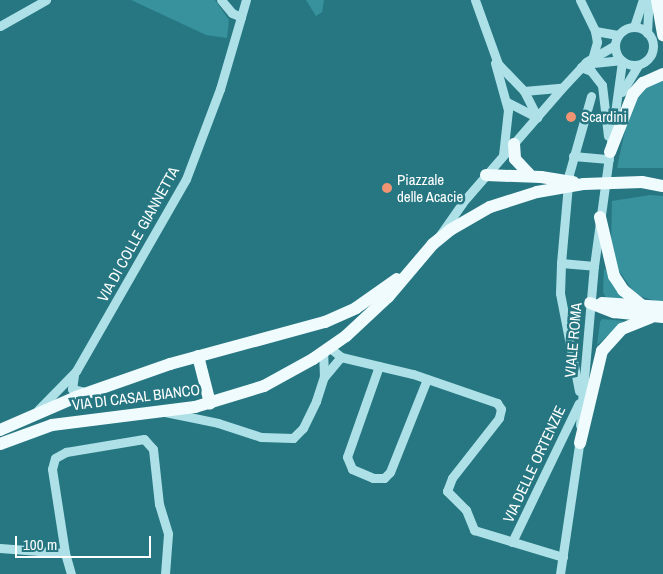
<!DOCTYPE html>
<html>
<head>
<meta charset="utf-8">
<style>
  body { margin:0 }
  #map { position:relative; width:663px; height:574px; overflow:hidden; background:#267782; font-family:"Archivo Narrow",sans-serif }
  div>[style] { position:absolute }
  [style*='--x'] { left:calc(var(--x)*1px); top:calc(var(--y)*1px); width:calc(var(--w)*1px); rotate:calc(var(--a)*1deg) }
  .green>* { inset:0; background:#37929d }
  .minor>* { height:9px; margin:-4.5px; padding:0 4.5px; transform-origin:4.5px; border-radius:4.5px; background:#aee1e7 }
  .minor>.ring { margin:-4.5px; padding:0; box-sizing:content-box; background:none; border:9px solid #aee1e7; border-radius:50% }
  .major>* { height:12px; margin:-6px; padding:0 6px; transform-origin:6px; border-radius:6px; background:#f0fbfd }
  .major-bridge>* { height:12px; margin:-6px; padding:0 6px; transform-origin:6px; border-radius:6px; background:#f0fbfd }
  .dots>* { width:14px; height:14px; translate:-50% -50%; box-sizing:border-box; border:2px solid #267782; border-radius:50% }
  span { translate:-50% -50%; white-space:nowrap; text-align:center; line-height:1.15; -webkit-text-stroke:5px #267782; paint-order:stroke }
  .poi-label { font-size:15px; color:#fff }
  .left { translate:0 -50%; text-align:left }
  .street-label { font-size:15px; color:#fff }
  .scale { position:absolute; left:15px; top:536px; width:136px; height:22px; box-sizing:border-box; border:2px solid #fff; border-top:0; padding-left:6px; font-size:15px; line-height:18px; white-space:nowrap; color:#fff; -webkit-text-stroke:4px #267782; paint-order:stroke }
</style>
</head>
<body>
<div id="map">
  <div class="green">
    <div style="clip-path:polygon(131px 0,215px 0,229px 20px,227px 38px,206px 35px)"></div>
    <div style="clip-path:polygon(306px 0,324px 0,322px 12px,316px 16px)"></div>
    <div style="clip-path:polygon(663px 79px,663px 168px,617px 168px,630px 106px,639px 92px)"></div>
    <div style="clip-path:polygon(650px 195px,663px 196px,663px 302px,659px 302px,636px 295px,614px 264px,611px 247px,612px 201px)"></div>
    <div style="clip-path:polygon(604px 268px,627px 299px,606px 298px,603px 292px)"></div>
    <div style="clip-path:polygon(602px 319px,624px 321px,597px 345px,600px 322px)"></div>
  </div>
  <div class="minor">
    <div style="--x:475;--y:0;--w:68;--a:70.2"></div>
    <div style="--x:498;--y:64;--w:37;--a:46"></div>
    <div style="--x:524;--y:91;--w:29;--a:63"></div>
    <div style="--x:580;--y:0;--w:34;--a:64"></div>
    <div style="--x:595;--y:31;--w:11;--a:80"></div>
    <div style="--x:597;--y:42;--w:18;--a:106"></div>
    <div style="--x:241;--y:17;--w:18;--a:-74"></div>
    <div style="--x:0;--y:26;--w:53;--a:-29.5"></div>
    <div class="ring" style="left:615px;top:27px;width:29px;height:29px"></div>
    <div style="--x:634;--y:27;--w:28;--a:-72"></div>
    <div style="--x:595;--y:31;--w:23;--a:10"></div>
    <div style="--x:647;--y:33;--w:33;--a:-87"></div>
    <div style="--x:495;--y:63;--w:49;--a:74.5"></div>
    <div style="--x:508;--y:110;--w:45;--a:96.3"></div>
    <div style="--x:593;--y:63;--w:27;--a:-6"></div>
    <div style="--x:581;--y:67;--w:11;--a:22"></div>
    <div style="--x:591;--y:71;--w:18;--a:52"></div>
    <div style="--x:602;--y:85;--w:51;--a:83.3"></div>
    <div style="--x:524;--y:91;--w:37;--a:-5"></div>
    <div style="--x:622;--y:92;--w:31;--a:-59"></div>
    <div style="--x:507;--y:102;--w:34;--a:27"></div>
    <div style="--x:573;--y:156;--w:36;--a:5"></div>
    <div style="--x:440;--y:235;--w:39;--a:-55"></div>
    <div style="--x:462;--y:203;--w:152;--a:-49"></div>
    <div style="--x:562;--y:88;--w:35;--a:-47"></div>
    <div style="--x:586;--y:62;--w:32;--a:-30"></div>
    <div style="--x:561;--y:263;--w:33;--a:5"></div>
    <div style="--x:330;--y:348;--w:14;--a:39"></div>
    <div style="--x:341;--y:357;--w:74;--a:13.3"></div>
    <div style="--x:413;--y:374;--w:89;--a:19"></div>
    <div style="--x:497;--y:403;--w:7;--a:56"></div>
    <div style="--x:501;--y:409;--w:9;--a:103"></div>
    <div style="--x:499;--y:418;--w:76;--a:128.1"></div>
    <div style="--x:452;--y:478;--w:14;--a:111"></div>
    <div style="--x:447;--y:491;--w:27;--a:45"></div>
    <div style="--x:466;--y:510;--w:22;--a:68"></div>
    <div style="--x:474;--y:530;--w:93;--a:16.9"></div>
    <div style="--x:379;--y:366;--w:96;--a:109.4"></div>
    <div style="--x:347;--y:457;--w:13;--a:67"></div>
    <div style="--x:352;--y:469;--w:23;--a:23"></div>
    <div style="--x:373;--y:478;--w:11;--a:0"></div>
    <div style="--x:384;--y:478;--w:8;--a:-45"></div>
    <div style="--x:390;--y:472;--w:100;--a:-68.3"></div>
    <div style="--x:74;--y:375;--w:14;--a:98"></div>
    <div style="--x:72;--y:389;--w:13;--a:13"></div>
    <div style="--x:324;--y:377;--w:26;--a:-50"></div>
    <div style="--x:579;--y:391;--w:100;--a:-101"></div>
    <div style="--x:560;--y:293;--w:30;--a:-88"></div>
    <div style="--x:561;--y:263;--w:89;--a:-84.9"></div>
    <div style="--x:569;--y:174;--w:81;--a:-74.2"></div>
    <div style="--x:38;--y:410;--w:54;--a:-45.7"></div>
    <div style="--x:76;--y:371;--w:221;--a:-60.2"></div>
    <div style="--x:186;--y:179;--w:96;--a:-69.3"></div>
    <div style="--x:220;--y:89;--w:75;--a:-73.7"></div>
    <div style="--x:241;--y:17;--w:10;--a:-156"></div>
    <div style="--x:232;--y:13;--w:17;--a:-130"></div>
    <div style="--x:165;--y:412;--w:54;--a:11.7"></div>
    <div style="--x:218;--y:423;--w:45;--a:18"></div>
    <div style="--x:261;--y:437;--w:32;--a:2"></div>
    <div style="--x:293;--y:438;--w:14;--a:-45"></div>
    <div style="--x:303;--y:428;--w:30;--a:-64"></div>
    <div style="--x:316;--y:401;--w:25;--a:-72"></div>
    <div style="--x:324;--y:377;--w:25;--a:-92"></div>
    <div style="--x:580;--y:425;--w:160;--a:-85"></div>
    <div style="--x:594;--y:266;--w:206;--a:-82.2"></div>
    <div style="--x:512;--y:542;--w:154;--a:-64.3"></div>
    <div style="--x:0;--y:548;--w:65;--a:4.4"></div>
    <div style="--x:65;--y:553;--w:22;--a:74"></div>
    <div style="--x:65;--y:553;--w:85;--a:-98.8"></div>
    <div style="--x:52;--y:469;--w:11;--a:-75"></div>
    <div style="--x:55;--y:458;--w:13;--a:-29"></div>
    <div style="--x:66;--y:452;--w:79;--a:-9.5"></div>
    <div style="--x:144;--y:439;--w:13;--a:48"></div>
    <div style="--x:153;--y:449;--w:55;--a:83.8"></div>
    <div style="--x:159;--y:504;--w:31;--a:73"></div>
    <div style="--x:168;--y:534;--w:40;--a:94.3"></div>
    <div style="--x:560;--y:574;--w:137;--a:-81.6"></div>
  </div>
  <div class="major">
    <div style="--x:657;--y:0;--w:36;--a:80"></div>
    <div style="--x:514;--y:144;--w:15;--a:86"></div>
    <div style="--x:515;--y:159;--w:21;--a:47"></div>
    <div style="--x:610;--y:152;--w:62;--a:-68.4"></div>
    <div style="--x:633;--y:94;--w:15;--a:-48"></div>
    <div style="--x:643;--y:83;--w:22;--a:-24"></div>
    <div style="--x:486;--y:175;--w:55;--a:2.1"></div>
    <div style="--x:642;--y:182;--w:21;--a:11"></div>
    <div style="--x:600;--y:217;--w:61;--a:76.7"></div>
    <div style="--x:614;--y:276;--w:17;--a:57"></div>
    <div style="--x:623;--y:290;--w:26;--a:39"></div>
    <div style="--x:590;--y:303;--w:26;--a:21"></div>
    <div style="--x:614;--y:312;--w:49;--a:5.8"></div>
    <div style="--x:602;--y:303;--w:61;--a:3.8"></div>
    <div style="--x:198;--y:356;--w:49;--a:75.7"></div>
    <div style="--x:0;--y:430;--w:83;--a:-23.5"></div>
    <div style="--x:76;--y:397;--w:100;--a:-19.3"></div>
    <div style="--x:170;--y:364;--w:161;--a:-15.2"></div>
    <div style="--x:325;--y:322;--w:34;--a:-24"></div>
    <div style="--x:356;--y:308;--w:50;--a:-35.3"></div>
    <div style="--x:580;--y:443;--w:95;--a:-76.6"></div>
    <div style="--x:602;--y:351;--w:30;--a:-48"></div>
    <div style="--x:622;--y:329;--w:31;--a:-22"></div>
    <div style="--x:0;--y:444;--w:55;--a:-20.1"></div>
    <div style="--x:52;--y:425;--w:144;--a:-7.2"></div>
    <div style="--x:195;--y:407;--w:72;--a:-16.9"></div>
    <div style="--x:264;--y:386;--w:56;--a:-28.9"></div>
    <div style="--x:313;--y:359;--w:40;--a:-34.9"></div>
    <div style="--x:346;--y:336;--w:57;--a:-42.9"></div>
    <div style="--x:388;--y:297;--w:70;--a:-49.7"></div>
    <div style="--x:433;--y:244;--w:22;--a:-39"></div>
    <div style="--x:450;--y:230;--w:46;--a:-29.9"></div>
    <div style="--x:490;--y:207;--w:49;--a:-17.7"></div>
  </div>
  <div class="major-bridge">
    <div style="--x:541;--y:177;--w:33;--a:9"></div>
    <div style="--x:537;--y:192;--w:48;--a:-9.7"></div>
    <div style="--x:584;--y:184;--w:58;--a:-2"></div>
  </div>
  <div class="dots">
    <div style="left:571px;top:117px;background:#f09473"></div>
    <div style="left:387px;top:188px;background:#f09473"></div>
  </div>
  <div class="poi-label">
    <span class="left" style="left:581px;top:117px">Scardini</span>
    <span class="left" style="left:397px;top:188px">Piazzale<br>delle Acacie</span>
  </div>
  <div class="street-label">
    <span style="left:138px;top:234px;rotate:-61deg">VIA DI COLLE GIANNETTA</span>
    <span style="left:573px;top:340px;rotate:-85deg">VIALE ROMA</span>
    <span style="left:136px;top:397px;rotate:-7deg">VIA DI CASAL BIANCO</span>
    <span style="left:534px;top:464px;rotate:-65deg">VIA DELLE ORTENZIE</span>
  </div>
  <div class="scale">100 m</div>
</div>
</body>
</html>
